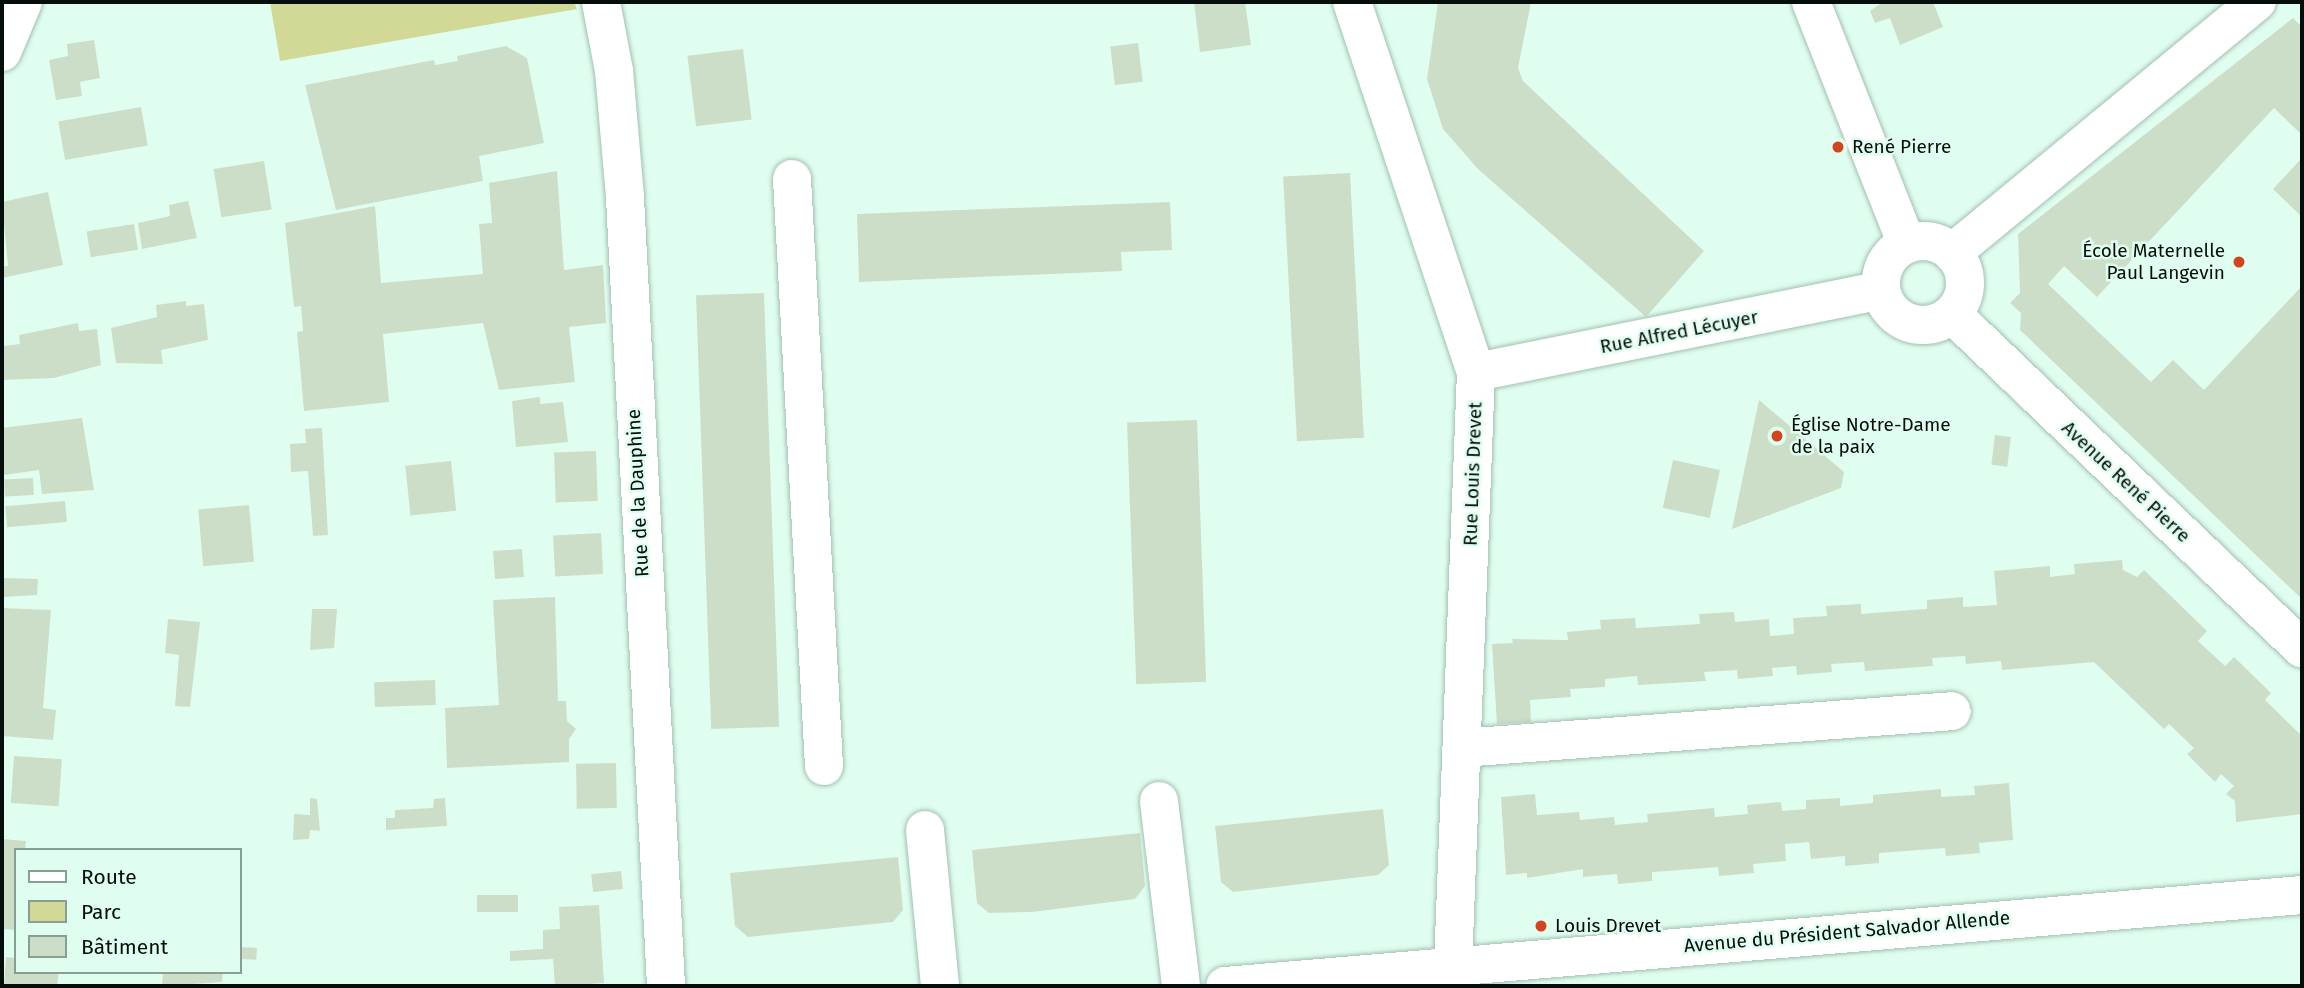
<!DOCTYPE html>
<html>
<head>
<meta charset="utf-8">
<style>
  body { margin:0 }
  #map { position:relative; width:2304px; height:988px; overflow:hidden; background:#e0feef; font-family:"Fira Sans",sans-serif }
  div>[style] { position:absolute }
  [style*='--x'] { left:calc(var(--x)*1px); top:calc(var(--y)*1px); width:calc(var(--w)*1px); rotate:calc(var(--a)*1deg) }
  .green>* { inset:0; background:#d2d997 }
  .building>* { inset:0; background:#ccdec8; transform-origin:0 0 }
  .roads { filter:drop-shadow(0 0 2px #a2bfb1) drop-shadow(0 0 2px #a2bfb1) }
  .minor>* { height:38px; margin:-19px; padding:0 19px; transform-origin:19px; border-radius:19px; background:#fff }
  .minor>.ring { margin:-19px; padding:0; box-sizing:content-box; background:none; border:38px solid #fff; border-radius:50% }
  .dots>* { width:19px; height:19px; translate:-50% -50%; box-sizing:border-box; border:4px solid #e0feef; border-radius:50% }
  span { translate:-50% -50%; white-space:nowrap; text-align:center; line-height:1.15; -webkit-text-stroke:5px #e0feef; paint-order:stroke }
  .poi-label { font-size:19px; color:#050e0a }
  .left { translate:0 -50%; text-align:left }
  .right { translate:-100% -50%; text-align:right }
  .street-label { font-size:19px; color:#050e0a }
  .frame { position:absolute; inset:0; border:4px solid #050e0a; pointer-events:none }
  .legend { position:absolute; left:14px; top:848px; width:228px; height:126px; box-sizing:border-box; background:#e0feef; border:2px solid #889e93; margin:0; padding:9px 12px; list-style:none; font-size:21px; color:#050e0a }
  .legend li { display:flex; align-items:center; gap:14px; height:35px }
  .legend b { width:35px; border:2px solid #889e93 }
</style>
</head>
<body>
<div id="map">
  <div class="green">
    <div style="clip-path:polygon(270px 2px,574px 2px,577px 9px,280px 61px)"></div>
  </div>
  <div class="building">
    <div style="clip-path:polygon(1194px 2px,1245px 2px,1251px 45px,1200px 52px)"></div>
    <div style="clip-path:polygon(1438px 2px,1531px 2px,1518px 68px,1523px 81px,1704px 251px,1646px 317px,1478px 169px,1443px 129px,1427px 79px)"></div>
    <div style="clip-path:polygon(1883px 2px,1933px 2px,1943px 27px,1900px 45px,1890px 18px,1875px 23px,1870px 11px)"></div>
    <div style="clip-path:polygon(2293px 18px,2302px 27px,2302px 135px,2274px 108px,2097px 297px,2064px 266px,2048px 284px,2151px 382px,2173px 360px,2204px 390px,2302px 286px,2302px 599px,2020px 330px,2021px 313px,2010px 303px,2020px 293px,2018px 234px)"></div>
    <div style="clip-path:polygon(94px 40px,100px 78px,80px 82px,82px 96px,56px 100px,49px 60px,68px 56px,67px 44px)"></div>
    <div style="left:1138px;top:43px;width:39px;height:28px;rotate:83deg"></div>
    <div style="clip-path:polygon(506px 46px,527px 58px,544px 143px,479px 156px,483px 181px,336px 210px,305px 85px,434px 60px,435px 65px,458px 61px,457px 56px)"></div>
    <div style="left:743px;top:49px;width:71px;height:56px;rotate:83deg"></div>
    <div style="left:141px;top:107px;width:39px;height:84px;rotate:80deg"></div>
    <div style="clip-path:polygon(2302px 158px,2302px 217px,2273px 189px)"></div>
    <div style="left:264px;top:161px;width:49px;height:51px;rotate:81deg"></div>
    <div style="clip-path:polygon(557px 171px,564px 270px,603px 265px,606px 323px,569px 327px,575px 382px,499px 390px,483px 323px,383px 334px,389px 402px,304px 411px,297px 332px,303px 331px,301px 306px,294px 307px,285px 223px,375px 206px,381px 283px,483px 274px,479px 224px,492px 223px,489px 183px)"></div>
    <div style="left:1350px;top:173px;width:265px;height:67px;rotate:87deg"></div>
    <div style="clip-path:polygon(48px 192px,63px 265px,2px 278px,2px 267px,8px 266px,2px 202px)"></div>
    <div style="clip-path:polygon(188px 201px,197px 238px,142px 249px,138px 223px,170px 216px,169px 205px)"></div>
    <div style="clip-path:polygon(1170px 202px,1172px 250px,1121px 252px,1122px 271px,859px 282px,857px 214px)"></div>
    <div style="left:134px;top:224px;width:26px;height:48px;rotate:81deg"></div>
    <div style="left:764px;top:293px;width:434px;height:68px;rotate:88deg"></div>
    <div style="clip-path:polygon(186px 301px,186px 306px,204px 304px,208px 340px,161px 350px,163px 364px,116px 363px,111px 328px,157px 317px,156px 305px)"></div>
    <div style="clip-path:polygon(78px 323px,79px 331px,97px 329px,101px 365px,54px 378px,2px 380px,3px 346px,20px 344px,19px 335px)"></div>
    <div style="clip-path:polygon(540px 397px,540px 404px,563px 402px,568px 442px,516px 447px,512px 401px)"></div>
    <div style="clip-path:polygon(1759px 400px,1844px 472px,1841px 488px,1732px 529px)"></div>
    <div style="clip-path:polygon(82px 418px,94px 490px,42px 494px,39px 470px,4px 475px,2px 428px)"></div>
    <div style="left:1197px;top:420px;width:262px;height:70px;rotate:88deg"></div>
    <div style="clip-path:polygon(322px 428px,328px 535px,313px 536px,308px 471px,291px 472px,290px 444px,306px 443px,305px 429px)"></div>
    <div style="left:1995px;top:435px;width:16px;height:30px;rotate:7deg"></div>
    <div style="left:596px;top:451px;width:50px;height:42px;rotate:88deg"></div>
    <div style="left:1673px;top:460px;width:48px;height:49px;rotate:12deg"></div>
    <div style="left:451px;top:461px;width:50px;height:46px;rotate:84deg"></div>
    <div style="left:33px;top:478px;width:17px;height:29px;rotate:87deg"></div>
    <div style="left:65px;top:501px;width:21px;height:60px;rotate:85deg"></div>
    <div style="left:249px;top:505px;width:57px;height:51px;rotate:85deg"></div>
    <div style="left:601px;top:533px;width:41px;height:48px;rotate:87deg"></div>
    <div style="left:522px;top:549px;width:28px;height:29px;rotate:86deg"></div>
    <div style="clip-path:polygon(2122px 560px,2123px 570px,2137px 577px,2144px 570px,2207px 631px,2198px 641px,2225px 666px,2234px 657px,2271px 693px,2265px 700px,2302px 736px,2302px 814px,2236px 822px,2235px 801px,2226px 794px,2234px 786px,2221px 774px,2215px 782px,2187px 754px,2194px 748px,2169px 724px,2164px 729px,2094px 662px,2002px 670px,2001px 661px,1966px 664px,1965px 656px,1932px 658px,1933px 666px,1865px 671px,1864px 662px,1831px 664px,1832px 672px,1797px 675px,1796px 666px,1772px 668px,1773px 676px,1738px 679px,1737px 670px,1704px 672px,1706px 681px,1638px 685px,1637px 676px,1605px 679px,1605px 687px,1570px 689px,1571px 697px,1530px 700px,1531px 722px,1497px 724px,1492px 644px,1513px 643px,1512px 639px,1568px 640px,1567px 632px,1601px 629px,1600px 620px,1635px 618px,1636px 628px,1700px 624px,1699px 614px,1734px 612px,1735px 622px,1769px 619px,1770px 636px,1794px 634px,1793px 618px,1827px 616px,1826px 606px,1861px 604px,1861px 614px,1912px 610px,1927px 609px,1927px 600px,1963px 597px,1963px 607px,1997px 605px,1994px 571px,2050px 566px,2050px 577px,2075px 574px,2074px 564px)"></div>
    <div style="clip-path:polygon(3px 578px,38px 579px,37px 595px,2px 597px)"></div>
    <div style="clip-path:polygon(555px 597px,558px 701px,566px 701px,567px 721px,576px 729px,569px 739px,569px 762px,447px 768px,445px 708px,499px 705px,493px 600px)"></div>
    <div style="clip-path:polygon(2px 608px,51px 610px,43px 708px,56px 710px,53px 740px,2px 736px)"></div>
    <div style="clip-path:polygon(312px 609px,337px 609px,334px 648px,310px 650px)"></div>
    <div style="clip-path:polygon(168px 619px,200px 622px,190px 707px,175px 706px,179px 655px,165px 653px)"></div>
    <div style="left:435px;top:680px;width:25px;height:61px;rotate:88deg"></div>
    <div style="left:14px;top:756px;width:48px;height:47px;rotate:4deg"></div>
    <div style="left:616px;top:763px;width:45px;height:40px;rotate:89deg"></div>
    <div style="clip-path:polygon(2009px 783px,2013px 840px,1979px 843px,1980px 853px,1946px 856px,1945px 848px,1879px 853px,1879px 863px,1845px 866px,1845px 856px,1811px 859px,1809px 842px,1785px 844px,1786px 861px,1753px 864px,1754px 873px,1719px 876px,1718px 867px,1667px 871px,1652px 872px,1652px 881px,1618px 884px,1617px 874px,1583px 877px,1583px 869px,1527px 878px,1527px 873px,1506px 875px,1501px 797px,1535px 794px,1537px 815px,1579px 812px,1580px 820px,1614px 817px,1615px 825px,1648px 822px,1647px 814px,1714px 808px,1715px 817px,1748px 814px,1747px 805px,1781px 802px,1782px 811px,1806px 809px,1806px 800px,1840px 798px,1840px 806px,1873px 803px,1873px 795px,1941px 789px,1941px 797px,1975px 795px,1974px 786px)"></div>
    <div style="clip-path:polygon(310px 798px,317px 799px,320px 831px,310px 830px,309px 839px,293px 840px,294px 814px,310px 815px)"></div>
    <div style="clip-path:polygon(445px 798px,447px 826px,386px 830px,386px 818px,395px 818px,395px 810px,433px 808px,434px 799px)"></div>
    <div style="clip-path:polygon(1383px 809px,1389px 865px,1378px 875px,1233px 892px,1221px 882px,1215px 826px)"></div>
    <div style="clip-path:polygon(1140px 833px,1145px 886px,1135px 899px,1032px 912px,989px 913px,977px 903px,972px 850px)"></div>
    <div style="clip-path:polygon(2px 839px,26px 841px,25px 850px,16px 850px,16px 930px,2px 929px)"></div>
    <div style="clip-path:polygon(898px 857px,903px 910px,893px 922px,748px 937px,735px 926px,730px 873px)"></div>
    <div style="left:621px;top:871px;width:18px;height:30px;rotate:84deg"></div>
    <div style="left:518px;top:895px;width:17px;height:41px;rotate:90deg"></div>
    <div style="clip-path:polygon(599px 905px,604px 983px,555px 986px,553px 959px,510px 961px,510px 951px,543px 949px,543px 930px,560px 929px,559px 907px)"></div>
    <div style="left:240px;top:947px;width:17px;height:12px;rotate:3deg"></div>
    <div style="clip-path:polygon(6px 957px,16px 958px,16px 972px,59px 972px,57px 986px,4px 986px)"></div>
    <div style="clip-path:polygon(163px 972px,223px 972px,222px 982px,162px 986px)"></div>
  </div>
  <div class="roads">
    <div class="minor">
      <div style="--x:601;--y:2;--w:70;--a:79.3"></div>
      <div style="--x:614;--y:71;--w:127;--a:85"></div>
      <div style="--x:625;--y:198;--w:789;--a:87.02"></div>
      <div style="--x:1352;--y:2;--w:390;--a:71.5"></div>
      <div style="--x:1476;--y:372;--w:594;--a:92.22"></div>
      <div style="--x:1811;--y:2;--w:260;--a:68.4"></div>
      <div style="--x:2;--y:52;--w:54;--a:-67.2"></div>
      <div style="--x:792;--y:179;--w:588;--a:86.88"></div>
      <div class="ring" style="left:1881px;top:241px;width:46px;height:46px"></div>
      <div style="--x:1952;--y:253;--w:395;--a:-39.5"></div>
      <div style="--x:1952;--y:314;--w:484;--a:43.7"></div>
      <div style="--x:1476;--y:372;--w:413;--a:-11.4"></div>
      <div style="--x:1462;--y:748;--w:491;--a:-4.3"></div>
      <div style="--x:1159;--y:801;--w:186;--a:83.2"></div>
      <div style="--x:925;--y:830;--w:157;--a:84.5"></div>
      <div style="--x:1225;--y:986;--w:1081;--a:-4.83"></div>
    </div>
  </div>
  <div class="dots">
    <div style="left:1838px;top:147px;background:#cf4522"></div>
    <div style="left:2239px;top:262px;background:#cf4522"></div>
    <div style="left:1777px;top:436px;background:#cf4522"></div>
    <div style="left:1541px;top:926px;background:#cf4522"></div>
  </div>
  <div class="poi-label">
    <span class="left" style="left:1852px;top:147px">René Pierre</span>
    <span class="right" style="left:2225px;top:262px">École Maternelle<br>Paul Langevin</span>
    <span class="left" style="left:1791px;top:436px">Église Notre-Dame<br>de la paix</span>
    <span class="left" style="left:1555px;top:926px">Louis Drevet</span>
  </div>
  <div class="street-label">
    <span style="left:1679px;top:332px;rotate:-11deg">Rue Alfred Lécuyer</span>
    <span style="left:1473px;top:474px;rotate:-88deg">Rue Louis Drevet</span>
    <span style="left:2126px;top:482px;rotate:43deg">Avenue René Pierre</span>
    <span style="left:638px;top:493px;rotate:-93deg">Rue de la Dauphine</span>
    <span style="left:1847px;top:932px;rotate:-5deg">Avenue du Président Salvador Allende</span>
  </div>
  <div class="frame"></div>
  <ul class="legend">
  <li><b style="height:9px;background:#fff"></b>Route</li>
  <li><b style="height:19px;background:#d2d997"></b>Parc</li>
  <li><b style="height:19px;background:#ccdec8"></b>Bâtiment</li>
  </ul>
</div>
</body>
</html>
